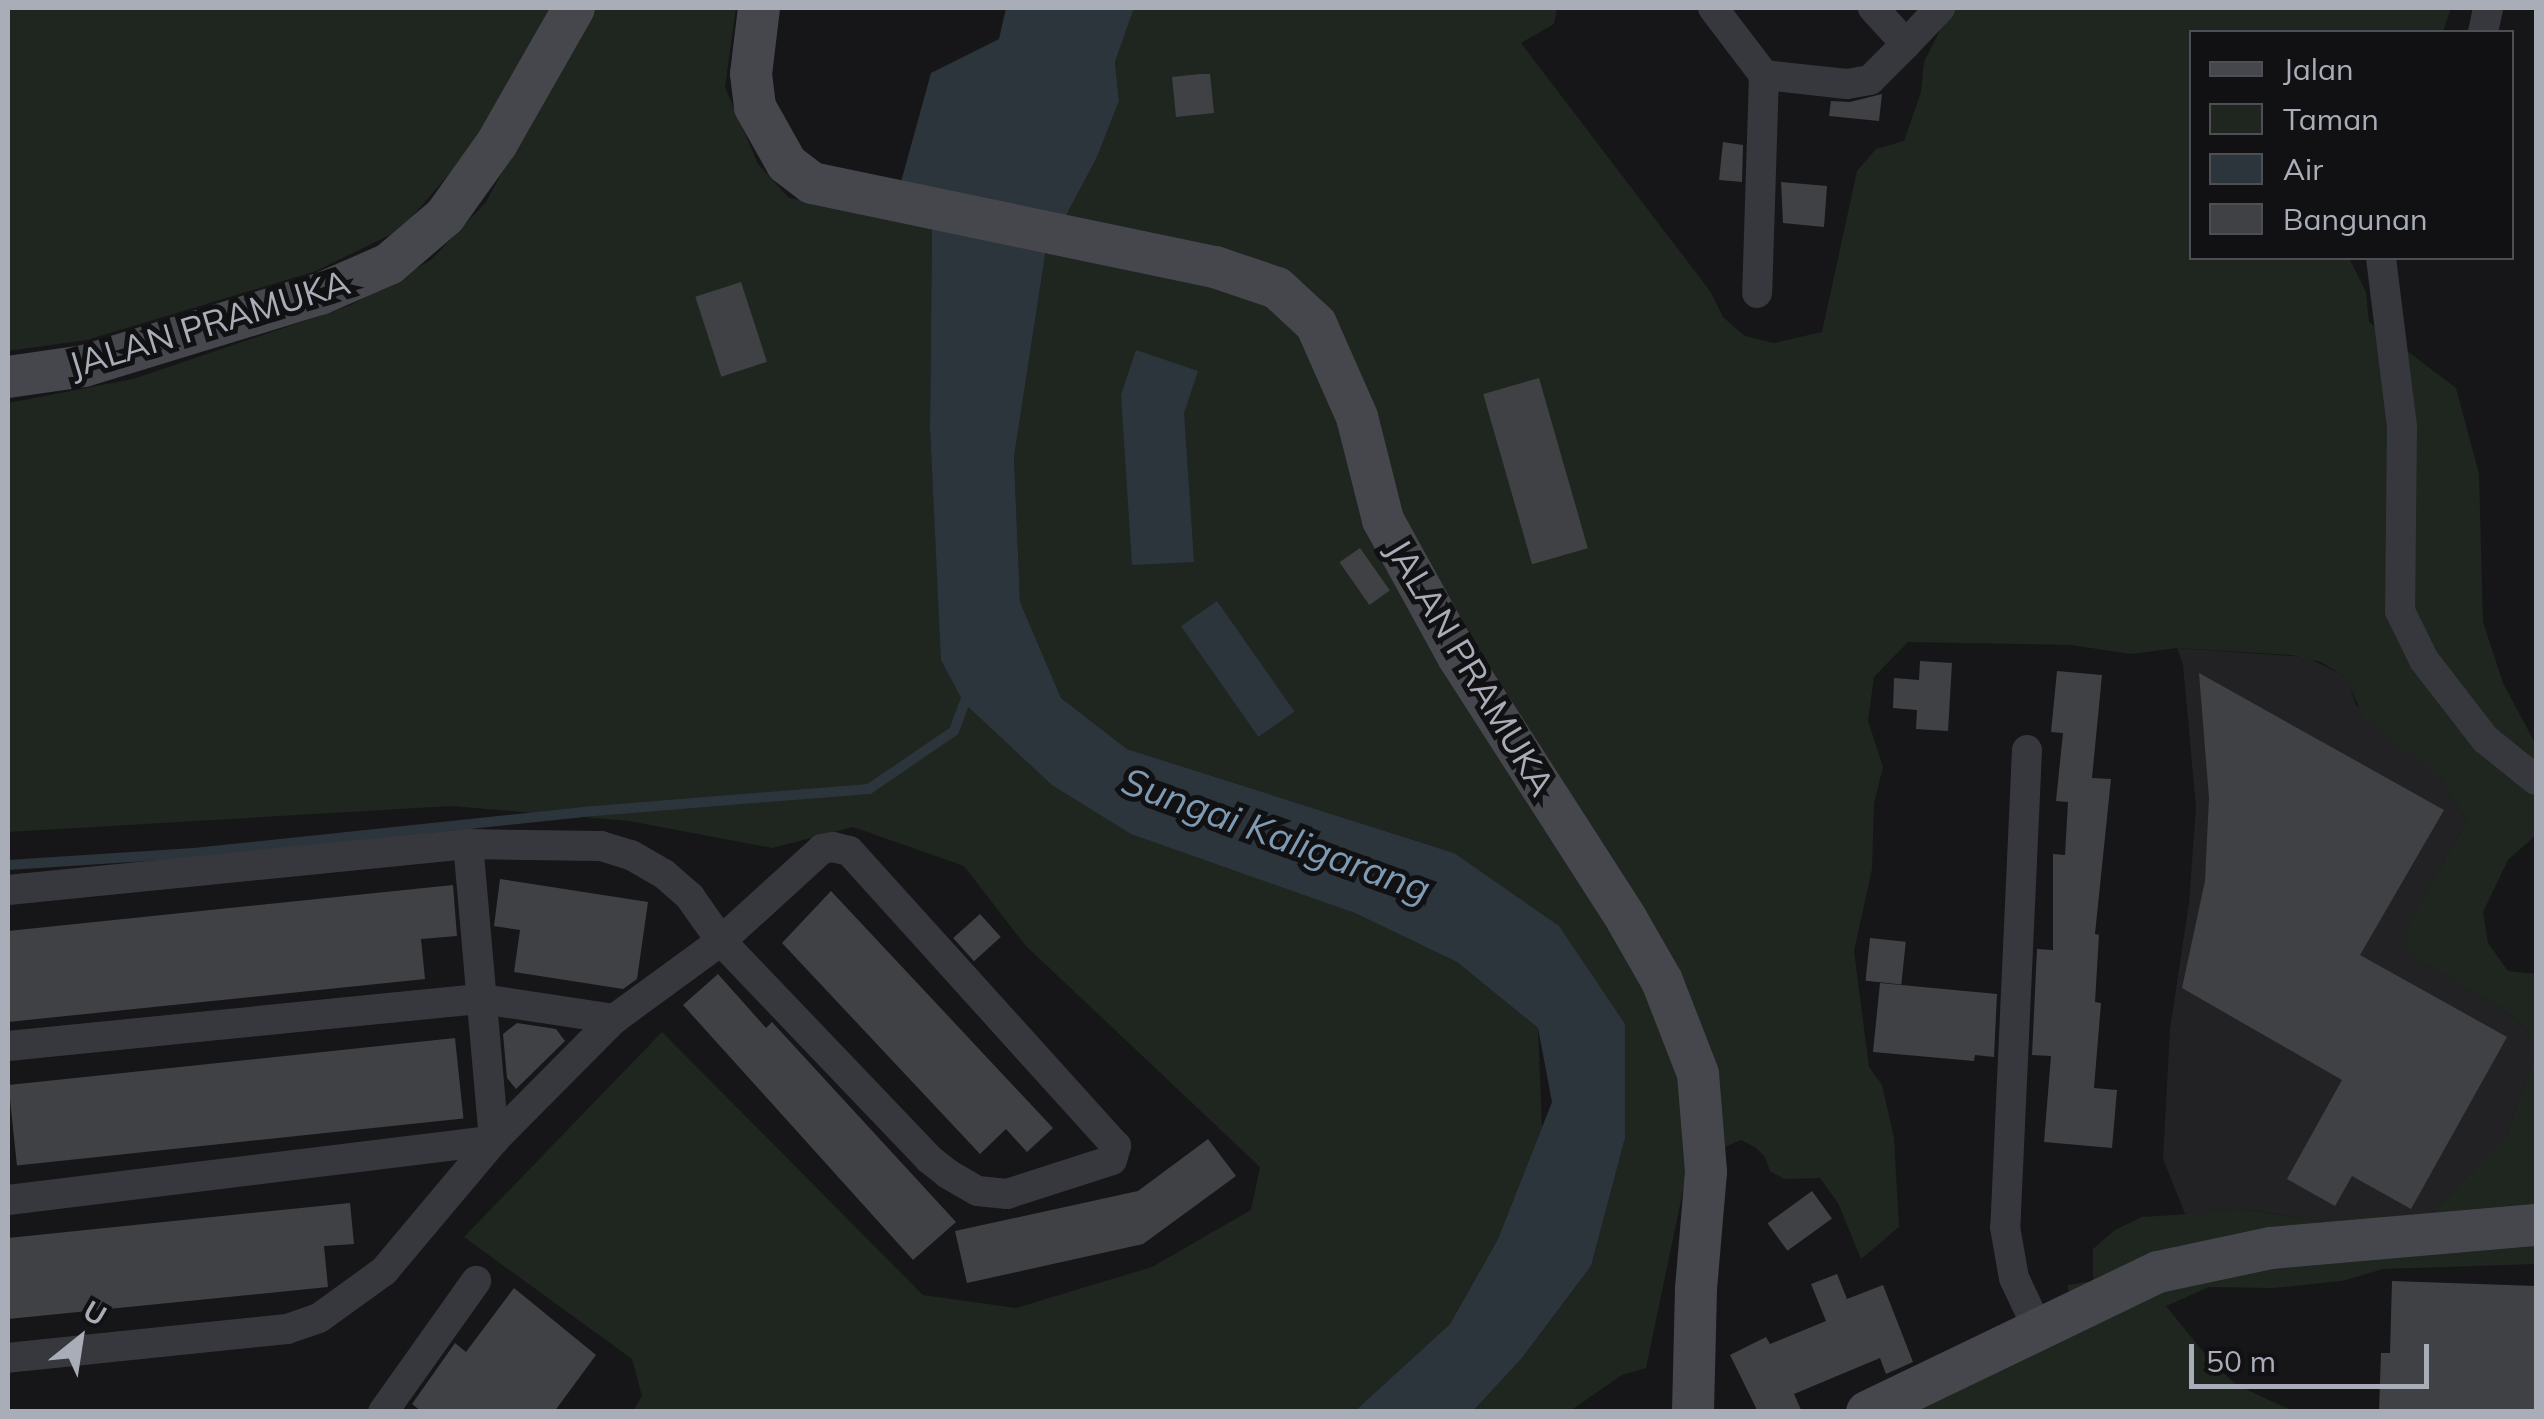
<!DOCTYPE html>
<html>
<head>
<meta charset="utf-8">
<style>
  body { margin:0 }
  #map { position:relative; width:2544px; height:1419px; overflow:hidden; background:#161618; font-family:Mulish,sans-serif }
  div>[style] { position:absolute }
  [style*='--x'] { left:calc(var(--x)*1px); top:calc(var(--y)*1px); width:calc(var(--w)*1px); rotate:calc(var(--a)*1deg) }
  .built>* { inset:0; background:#222225 }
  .green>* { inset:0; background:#1e261f }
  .water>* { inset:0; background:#2c353c; transform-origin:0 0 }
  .stream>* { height:10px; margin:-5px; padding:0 5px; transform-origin:5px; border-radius:5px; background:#2c353c }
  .building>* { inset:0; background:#404145; transform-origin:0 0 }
  .minor>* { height:30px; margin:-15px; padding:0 15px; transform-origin:15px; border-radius:15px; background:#37383d }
  .secondary>* { height:42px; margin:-21px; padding:0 21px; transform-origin:21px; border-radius:21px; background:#45474d }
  span { translate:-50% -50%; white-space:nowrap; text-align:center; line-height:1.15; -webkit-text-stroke:10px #111113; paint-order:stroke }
  .street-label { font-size:35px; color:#a8adb8 }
  .water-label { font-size:38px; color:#7f9bb3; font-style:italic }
  .frame { position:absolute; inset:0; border:10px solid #a8adb8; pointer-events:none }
  .legend { position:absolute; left:2189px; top:30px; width:325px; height:230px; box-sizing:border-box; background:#111113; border:2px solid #4d4f55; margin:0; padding:12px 18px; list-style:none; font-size:30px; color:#a8adb8 }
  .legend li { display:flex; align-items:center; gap:20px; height:50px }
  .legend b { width:50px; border:2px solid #4d4f55 }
  .north { position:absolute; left:30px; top:1289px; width:100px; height:100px; -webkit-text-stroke:8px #111113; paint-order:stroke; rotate:30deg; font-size:28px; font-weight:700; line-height:40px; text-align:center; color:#a8adb8 }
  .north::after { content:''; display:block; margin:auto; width:35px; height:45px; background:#a8adb8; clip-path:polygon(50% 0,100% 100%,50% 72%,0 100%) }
  .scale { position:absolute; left:2189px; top:1344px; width:240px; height:45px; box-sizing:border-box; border:5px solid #a8adb8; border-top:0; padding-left:12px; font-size:30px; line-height:35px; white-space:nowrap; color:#a8adb8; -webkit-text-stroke:8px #111113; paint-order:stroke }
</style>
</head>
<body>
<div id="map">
  <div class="built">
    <div style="clip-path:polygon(2177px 648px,2306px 657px,2347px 677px,2356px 705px,2441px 779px,2467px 821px,2412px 916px,2414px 956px,2514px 1016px,2535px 1039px,2536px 1054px,2506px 1136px,2426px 1219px,2341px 1225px,2252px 1210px,2186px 1216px,2163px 1159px,2170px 1029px,2189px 903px,2196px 807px,2183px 664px)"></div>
  </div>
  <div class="green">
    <div style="clip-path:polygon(8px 8px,553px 8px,482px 135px,402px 229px,316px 271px,87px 340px,8px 351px)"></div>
    <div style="clip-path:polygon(591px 8px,736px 8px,725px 87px,758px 164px,789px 198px,932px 225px,930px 429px,941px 650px,964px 703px,1257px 875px,1355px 913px,1457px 962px,1538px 1028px,1542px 1127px,1498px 1239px,1450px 1324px,1355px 1411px,633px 1411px,642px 1396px,632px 1359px,464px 1237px,662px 1032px,923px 1295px,1016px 1308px,1152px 1267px,1251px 1210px,1260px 1167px,1025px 945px,964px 866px,853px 827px,772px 848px,629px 821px,451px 806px,8px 832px,8px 403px,133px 379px,351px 305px,431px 260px,486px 202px)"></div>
    <div style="clip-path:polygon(1134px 8px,1557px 8px,1554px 24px,1521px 43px,1710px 291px,1723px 317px,1745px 336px,1774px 343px,1822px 332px,1857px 171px,1876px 149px,1904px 141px,1921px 92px,1924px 62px,1951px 8px,2451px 8px,2443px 32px,2192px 32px,2192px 258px,2349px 258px,2366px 292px,2369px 322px,2456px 388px,2479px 474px,2483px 622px,2503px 683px,2536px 745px,2536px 835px,2508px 860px,2483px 912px,2488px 943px,2508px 971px,2536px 974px,2536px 1264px,2383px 1269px,2342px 1281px,2273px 1288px,2209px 1287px,2166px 1306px,2213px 1364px,2237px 1385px,2293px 1411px,1906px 1411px,2079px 1330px,2067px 1285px,2093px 1281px,2093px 1249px,2115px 1230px,2142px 1217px,2251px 1210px,2341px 1225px,2369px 1213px,2412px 1223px,2426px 1219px,2506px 1136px,2536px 1054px,2535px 1039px,2514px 1016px,2413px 956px,2405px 944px,2412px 916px,2467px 821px,2441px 779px,2363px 717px,2346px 677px,2321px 662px,2292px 655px,2177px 648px,2131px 654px,2071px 645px,1908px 642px,1874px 677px,1868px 721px,1883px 767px,1874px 803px,1872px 869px,1854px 951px,1869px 1067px,1882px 1085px,1894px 1138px,1899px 1227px,1861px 1259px,1838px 1203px,1820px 1178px,1784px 1179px,1770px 1171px,1765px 1157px,1755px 1147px,1741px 1140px,1689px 1162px,1646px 1368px,1622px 1375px,1570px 1411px,1473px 1411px,1522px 1358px,1591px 1266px,1625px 1138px,1454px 853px,1127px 749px,1061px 698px,1020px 602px,1014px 457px,1046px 249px,1097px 157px,1119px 101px,1115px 62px)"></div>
  </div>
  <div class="water">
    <div style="clip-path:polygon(1006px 8px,1134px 8px,1115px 62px,1119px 101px,1097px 157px,1065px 217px,901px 182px,931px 73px,999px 39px)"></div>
    <div style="clip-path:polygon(932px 225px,1046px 249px,1014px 457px,1020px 602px,1061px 698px,1127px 749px,1454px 853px,1559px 926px,1625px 1024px,1625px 1138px,1591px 1266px,1522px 1358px,1473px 1411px,1355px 1411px,1450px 1324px,1498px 1239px,1552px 1102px,1538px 1028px,1457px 962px,1355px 913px,1131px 834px,1052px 785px,964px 703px,941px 660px,930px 429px)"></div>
    <div style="clip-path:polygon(1136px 350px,1198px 371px,1184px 413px,1194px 562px,1132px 565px,1121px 395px)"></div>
    <div style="left:1217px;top:601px;width:135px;height:44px;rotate:55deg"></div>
  </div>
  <div class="stream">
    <div style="--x:8;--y:865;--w:186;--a:-3.7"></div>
    <div style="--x:194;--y:853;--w:390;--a:-6"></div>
    <div style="--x:582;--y:812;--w:288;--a:-4.6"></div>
    <div style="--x:869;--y:789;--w:103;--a:-34.3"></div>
    <div style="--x:954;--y:731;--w:40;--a:-69.8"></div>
  </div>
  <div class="building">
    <div style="clip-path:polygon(1200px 74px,1210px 74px,1214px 113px,1176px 117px,1172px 77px)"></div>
    <div style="clip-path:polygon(1882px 94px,1879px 121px,1829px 116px,1831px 101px,1850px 102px)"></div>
    <div style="clip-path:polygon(1723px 142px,1743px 145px,1742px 182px,1719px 180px)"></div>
    <div style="clip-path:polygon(1781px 182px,1827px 186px,1824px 227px,1783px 223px)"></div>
    <div style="left:741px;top:282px;width:84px;height:48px;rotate:72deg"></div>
    <div style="left:1539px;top:378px;width:177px;height:58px;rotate:74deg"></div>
    <div style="left:1360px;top:548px;width:52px;height:25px;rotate:55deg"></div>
    <div style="clip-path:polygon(1920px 661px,1952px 663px,1948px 731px,1916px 729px,1917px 710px,1893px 708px,1894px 678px,1919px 680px)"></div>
    <div style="clip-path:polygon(2057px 671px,2102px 675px,2092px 778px,2111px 779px,2095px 934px,2099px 935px,2095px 1002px,2101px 1003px,2094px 1088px,2117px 1090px,2112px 1148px,2044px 1142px,2051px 1056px,2032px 1055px,2037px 949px,2053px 950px,2053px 854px,2065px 855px,2068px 802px,2056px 801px,2063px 733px,2051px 732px)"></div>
    <div style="clip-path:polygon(2199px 673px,2444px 810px,2360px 955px,2507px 1037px,2411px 1209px,2352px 1176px,2335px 1206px,2287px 1179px,2342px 1080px,2182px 988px,2205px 881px,2209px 798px)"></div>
    <div style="clip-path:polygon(500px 879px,648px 902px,637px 979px,623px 989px,514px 972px,520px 930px,494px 926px)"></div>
    <div style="clip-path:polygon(453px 885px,457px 936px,421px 939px,425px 979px,8px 1022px,8px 931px)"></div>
    <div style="clip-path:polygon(831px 891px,1053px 1128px,1027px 1152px,1006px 1129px,980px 1154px,782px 943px)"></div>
    <div style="left:980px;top:914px;width:31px;height:36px;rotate:48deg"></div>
    <div style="left:1870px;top:938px;width:36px;height:43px;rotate:6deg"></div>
    <div style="clip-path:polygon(718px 974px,766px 1028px,772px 1022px,956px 1222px,913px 1260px,683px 1005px)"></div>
    <div style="clip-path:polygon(1880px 983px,1997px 994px,1994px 1057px,1975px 1055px,1974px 1061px,1873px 1052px)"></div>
    <div style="clip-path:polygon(517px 1023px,556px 1029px,565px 1041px,516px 1089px,507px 1078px,503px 1034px)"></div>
    <div style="left:455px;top:1038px;width:81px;height:449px;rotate:84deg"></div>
    <div style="clip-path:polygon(1208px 1139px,1236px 1176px,1143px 1244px,967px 1283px,955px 1231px,1138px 1191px)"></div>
    <div style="left:1812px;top:1191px;width:34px;height:55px;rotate:54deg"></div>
    <div style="clip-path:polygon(350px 1203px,354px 1244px,324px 1246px,328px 1287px,8px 1319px,8px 1238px)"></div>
    <div style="clip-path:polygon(1837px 1274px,1847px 1299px,1883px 1285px,1913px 1362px,1886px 1374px,1880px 1358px,1794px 1394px,1802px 1412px,1758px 1412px,1730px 1355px,1766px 1337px,1770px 1344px,1826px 1321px,1811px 1284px)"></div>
    <div style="clip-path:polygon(2392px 1281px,2536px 1286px,2536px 1412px,2379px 1412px,2381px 1353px,2390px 1353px)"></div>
    <div style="clip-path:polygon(514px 1288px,596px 1355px,554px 1412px,422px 1412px,412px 1404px,455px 1343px,466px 1352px)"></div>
  </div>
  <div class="minor">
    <div style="--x:1713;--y:8;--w:84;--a:52.7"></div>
    <div style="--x:1764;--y:75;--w:218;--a:91.8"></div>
    <div style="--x:2483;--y:32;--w:25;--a:-78"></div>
    <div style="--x:1906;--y:44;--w:50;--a:-46.6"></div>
    <div style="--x:1764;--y:75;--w:83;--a:6.2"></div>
    <div style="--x:1847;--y:84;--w:23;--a:-10"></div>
    <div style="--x:1870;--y:80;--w:51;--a:-45"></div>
    <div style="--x:1906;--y:44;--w:49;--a:-132.5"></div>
    <div style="--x:2381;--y:258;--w:170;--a:82.9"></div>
    <div style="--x:2402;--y:427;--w:184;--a:90.6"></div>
    <div style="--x:2400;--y:611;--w:55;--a:63.9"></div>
    <div style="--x:2424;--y:660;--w:100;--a:52.3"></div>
    <div style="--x:2485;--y:739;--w:65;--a:38.8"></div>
    <div style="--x:2027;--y:750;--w:478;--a:92.6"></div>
    <div style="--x:2005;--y:1227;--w:52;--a:80"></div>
    <div style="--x:2014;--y:1278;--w:56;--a:64.8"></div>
    <div style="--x:8;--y:890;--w:462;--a:-5.7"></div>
    <div style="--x:468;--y:844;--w:133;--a:0.9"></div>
    <div style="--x:601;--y:846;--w:31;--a:17"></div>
    <div style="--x:631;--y:855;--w:38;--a:30"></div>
    <div style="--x:664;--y:874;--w:35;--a:41"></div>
    <div style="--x:690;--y:897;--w:54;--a:54.8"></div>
    <div style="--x:721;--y:941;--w:301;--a:46.3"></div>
    <div style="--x:929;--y:1159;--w:24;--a:38"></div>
    <div style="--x:948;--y:1174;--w:34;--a:30"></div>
    <div style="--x:978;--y:1191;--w:29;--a:6"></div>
    <div style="--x:1007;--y:1194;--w:110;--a:-17.9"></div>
    <div style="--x:1112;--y:1160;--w:15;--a:-74"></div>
    <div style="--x:1116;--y:1146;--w:398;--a:-132.1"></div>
    <div style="--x:849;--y:851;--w:16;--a:-166"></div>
    <div style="--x:833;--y:847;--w:11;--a:170"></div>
    <div style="--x:822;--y:849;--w:137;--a:137.7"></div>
    <div style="--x:721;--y:941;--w:132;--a:143.9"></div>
    <div style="--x:614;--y:1019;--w:170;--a:134.8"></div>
    <div style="--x:494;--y:1140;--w:171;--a:130"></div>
    <div style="--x:384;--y:1271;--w:80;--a:144.1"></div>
    <div style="--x:319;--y:1318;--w:34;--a:161"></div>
    <div style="--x:287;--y:1329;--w:281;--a:174.1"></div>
    <div style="--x:8;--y:1046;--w:476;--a:-5.7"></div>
    <div style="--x:482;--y:999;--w:134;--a:8.6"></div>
    <div style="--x:8;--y:1200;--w:490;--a:-7"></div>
    <div style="--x:494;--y:1140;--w:297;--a:-95"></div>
    <div style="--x:383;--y:1412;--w:161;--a:-54.6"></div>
  </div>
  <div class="secondary">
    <div style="--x:759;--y:8;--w:66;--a:96.9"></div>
    <div style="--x:751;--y:74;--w:33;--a:83"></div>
    <div style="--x:755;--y:107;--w:65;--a:60.7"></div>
    <div style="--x:787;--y:164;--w:31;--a:37"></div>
    <div style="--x:812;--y:183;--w:412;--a:11.8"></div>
    <div style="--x:1215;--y:267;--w:65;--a:18.7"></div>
    <div style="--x:1277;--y:288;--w:53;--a:42.7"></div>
    <div style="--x:1316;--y:324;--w:102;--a:66.2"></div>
    <div style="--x:1357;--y:417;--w:106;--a:75.8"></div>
    <div style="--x:1383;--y:520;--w:158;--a:61.2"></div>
    <div style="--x:1459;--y:658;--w:311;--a:57.3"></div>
    <div style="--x:1627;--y:920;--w:70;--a:60.2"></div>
    <div style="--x:1662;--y:981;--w:100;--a:68.8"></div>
    <div style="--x:1698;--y:1074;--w:98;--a:85.3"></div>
    <div style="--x:1706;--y:1172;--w:117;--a:94.9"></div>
    <div style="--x:1696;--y:1289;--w:123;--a:91.4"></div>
    <div style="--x:8;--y:377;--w:77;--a:-8.2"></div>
    <div style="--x:84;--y:366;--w:247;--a:-17"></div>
    <div style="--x:320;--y:294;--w:75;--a:-23.5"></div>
    <div style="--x:389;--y:264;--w:74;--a:-40.6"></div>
    <div style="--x:445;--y:216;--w:90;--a:-54.5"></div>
    <div style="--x:497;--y:143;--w:155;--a:-60.3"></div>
    <div style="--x:1867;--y:1412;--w:323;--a:-25.7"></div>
    <div style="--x:2158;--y:1272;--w:116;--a:-12"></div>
    <div style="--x:2271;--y:1248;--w:266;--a:-5"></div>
  </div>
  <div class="street-label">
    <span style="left:209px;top:323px;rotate:-17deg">JALAN PRAMUKA</span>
    <span style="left:1471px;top:667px;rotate:59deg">JALAN PRAMUKA</span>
  </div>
  <div class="water-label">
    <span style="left:1276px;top:835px;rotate:20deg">Sungai Kaligarang</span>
  </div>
  <div class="frame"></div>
  <ul class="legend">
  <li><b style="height:12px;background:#45474d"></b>Jalan</li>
  <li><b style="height:28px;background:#1e261f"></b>Taman</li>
  <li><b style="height:28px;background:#2c353c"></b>Air</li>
  <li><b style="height:28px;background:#404145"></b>Bangunan</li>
  </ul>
  <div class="north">U</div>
  <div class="scale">50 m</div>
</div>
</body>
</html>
